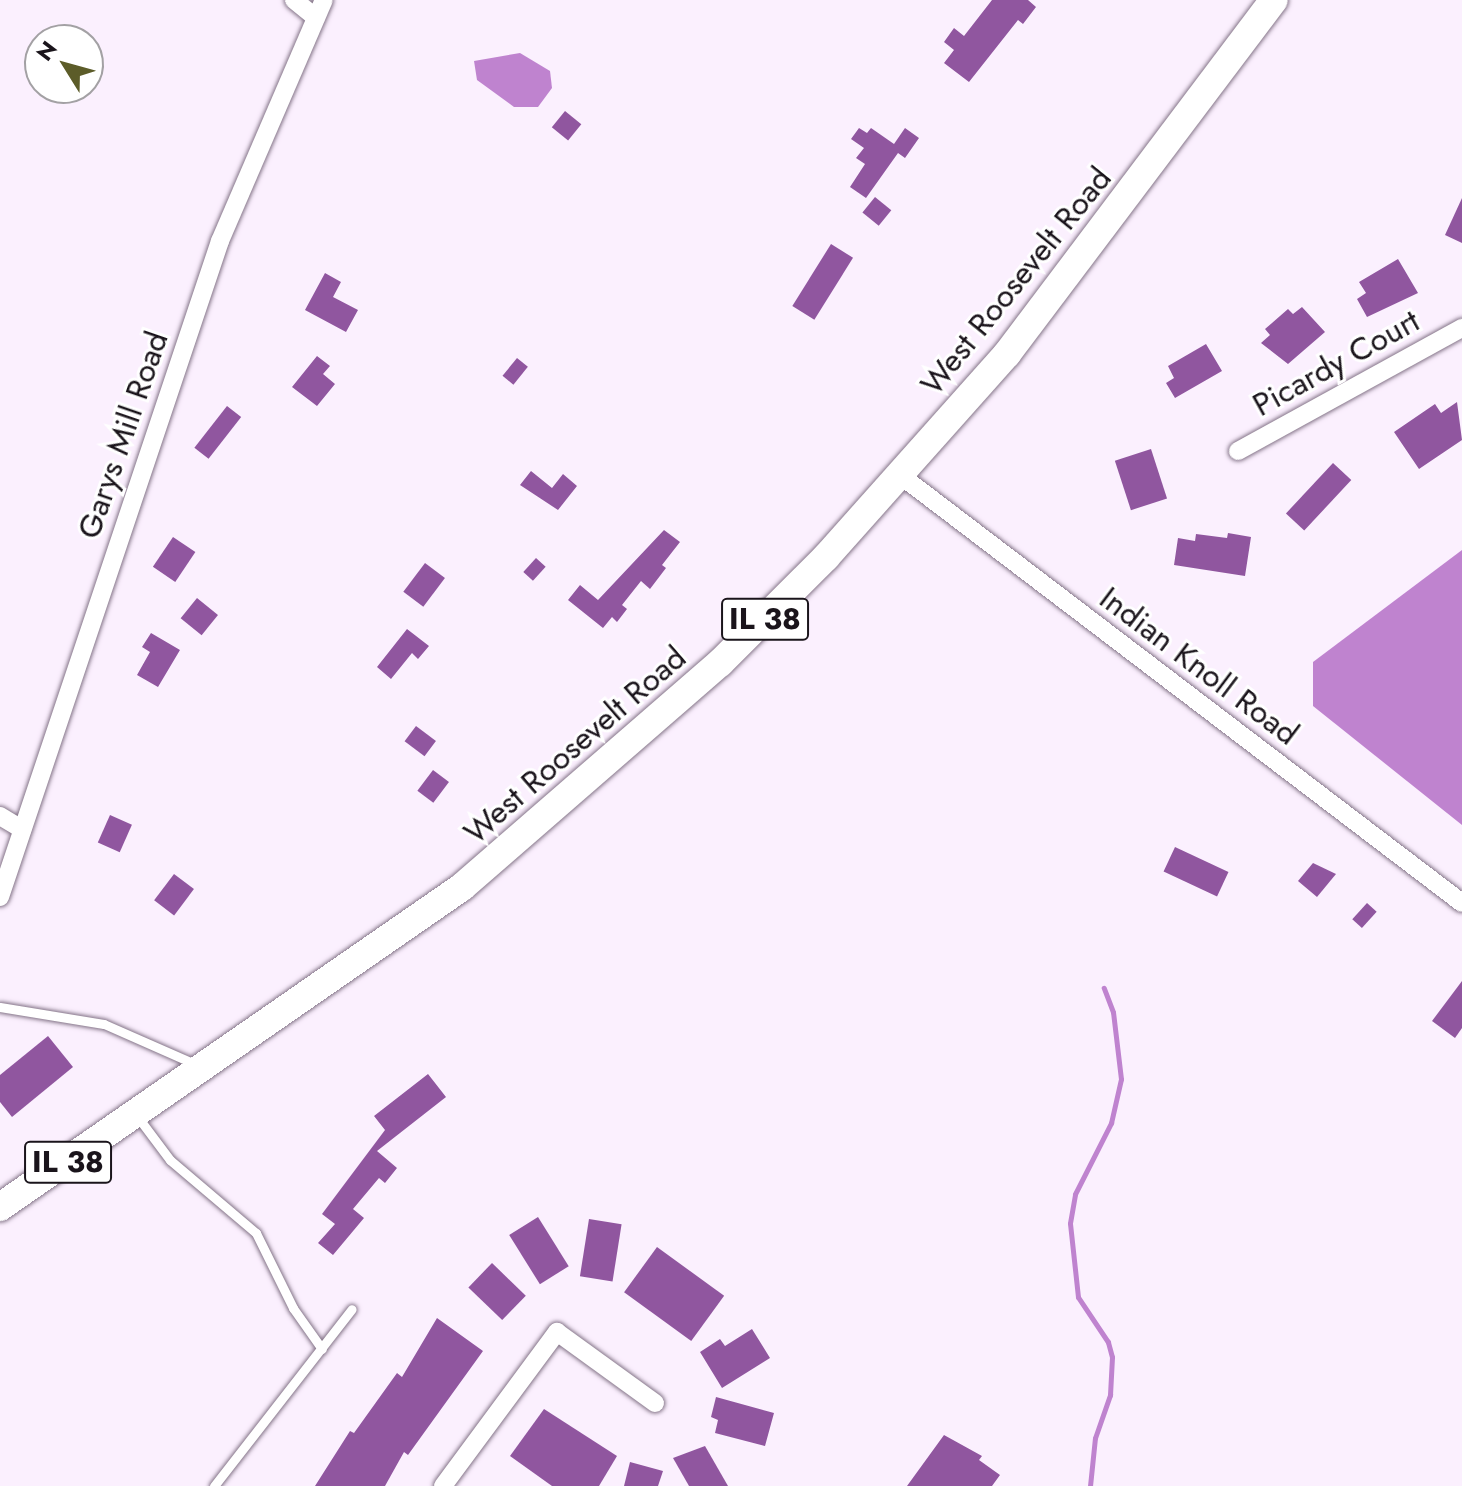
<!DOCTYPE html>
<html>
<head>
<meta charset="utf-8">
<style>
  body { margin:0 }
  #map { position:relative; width:1462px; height:1486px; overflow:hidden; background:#fbf0fe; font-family:Jost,sans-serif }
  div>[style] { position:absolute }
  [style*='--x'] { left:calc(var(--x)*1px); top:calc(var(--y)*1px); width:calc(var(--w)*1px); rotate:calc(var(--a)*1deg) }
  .water>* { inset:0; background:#bf83cf }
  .stream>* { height:5px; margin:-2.5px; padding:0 2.5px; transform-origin:2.5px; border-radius:2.5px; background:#bf83cf }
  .building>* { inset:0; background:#90569f; transform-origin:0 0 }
  .roads { filter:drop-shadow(0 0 2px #847488) drop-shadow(0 0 2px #847488) }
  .service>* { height:9px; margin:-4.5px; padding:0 4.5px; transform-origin:4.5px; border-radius:4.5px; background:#fff }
  .minor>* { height:18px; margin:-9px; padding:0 9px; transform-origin:9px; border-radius:9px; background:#fff }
  .primary>* { height:28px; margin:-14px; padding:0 14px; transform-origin:14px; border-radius:14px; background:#fff }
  span { translate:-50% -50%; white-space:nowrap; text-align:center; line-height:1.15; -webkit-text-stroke:6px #fff; paint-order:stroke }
  .shield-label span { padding:2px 6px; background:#fff; border:2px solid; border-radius:6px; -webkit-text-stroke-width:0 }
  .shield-label { font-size:30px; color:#1a141b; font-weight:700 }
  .street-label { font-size:32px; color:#1a141b }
  .north { position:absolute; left:24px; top:24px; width:80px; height:80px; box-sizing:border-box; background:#fff; border:2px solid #a3a1a4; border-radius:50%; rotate:307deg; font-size:22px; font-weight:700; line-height:32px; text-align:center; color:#1a141b }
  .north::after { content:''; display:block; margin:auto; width:28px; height:36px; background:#5c5c29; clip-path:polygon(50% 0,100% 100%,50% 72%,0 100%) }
</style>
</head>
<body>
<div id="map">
  <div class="water">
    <div style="clip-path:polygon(520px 53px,550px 71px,552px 88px,538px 107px,514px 107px,477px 80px,474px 61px)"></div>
    <div style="clip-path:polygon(1462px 550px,1462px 825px,1313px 706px,1313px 662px)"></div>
  </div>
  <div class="stream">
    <div style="--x:1090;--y:1486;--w:48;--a:-84.1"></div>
    <div style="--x:1095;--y:1438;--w:46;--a:-70.8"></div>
    <div style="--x:1110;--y:1395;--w:38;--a:-87"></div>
    <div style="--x:1112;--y:1357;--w:16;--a:-105"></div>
    <div style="--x:1108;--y:1342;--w:54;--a:-123.7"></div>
    <div style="--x:1078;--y:1297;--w:74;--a:-96.2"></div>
    <div style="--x:1070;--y:1223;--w:29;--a:-80"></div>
    <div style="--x:1075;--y:1194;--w:80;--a:-63.1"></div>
    <div style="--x:1111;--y:1123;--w:45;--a:-77.2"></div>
    <div style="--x:1121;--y:1079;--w:67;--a:-96.8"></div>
    <div style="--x:1113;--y:1012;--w:26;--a:-111"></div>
  </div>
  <div class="building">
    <div style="clip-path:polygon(992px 0,1028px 0,1036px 7px,1023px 24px,1018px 20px,969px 82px,944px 63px,954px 50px,944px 42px,954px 28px,964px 36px)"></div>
    <div style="left:565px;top:111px;width:21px;height:21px;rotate:39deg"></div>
    <div style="clip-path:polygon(859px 128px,867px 133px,871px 128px,894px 144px,905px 128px,919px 138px,905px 158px,898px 153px,866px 198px,850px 187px,865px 164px,856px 158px,864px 148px,851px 139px)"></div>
    <div style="left:875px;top:197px;width:21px;height:20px;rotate:39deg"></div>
    <div style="clip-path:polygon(1462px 198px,1462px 243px,1445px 235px)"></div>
    <div style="left:831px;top:244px;width:26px;height:73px;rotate:32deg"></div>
    <div style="clip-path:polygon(1398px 259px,1418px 293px,1367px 317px,1357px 299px,1366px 293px,1359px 282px)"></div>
    <div style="clip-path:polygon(325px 273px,341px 282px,333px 297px,358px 310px,346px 332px,305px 310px)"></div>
    <div style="clip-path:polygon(1302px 307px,1325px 332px,1288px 364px,1261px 343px,1270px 335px,1265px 329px,1288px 309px,1293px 314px)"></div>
    <div style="clip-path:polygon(1206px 344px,1222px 371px,1175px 398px,1166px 383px,1174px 378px,1168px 366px)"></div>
    <div style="clip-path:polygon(317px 356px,330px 366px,323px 374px,335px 384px,317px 406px,292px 387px)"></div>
    <div style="left:517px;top:358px;width:14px;height:23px;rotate:39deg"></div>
    <div style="clip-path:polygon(1457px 402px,1462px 440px,1419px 469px,1394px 432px,1435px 404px,1441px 413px)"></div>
    <div style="left:227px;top:406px;width:18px;height:53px;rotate:38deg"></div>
    <div style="left:1151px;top:449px;width:52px;height:38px;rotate:72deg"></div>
    <div style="left:1333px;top:463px;width:25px;height:69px;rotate:43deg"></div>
    <div style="clip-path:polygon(531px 471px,552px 488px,563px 474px,577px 486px,558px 510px,520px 485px)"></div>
    <div style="clip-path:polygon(664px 530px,680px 542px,662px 565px,666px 568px,650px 589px,641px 581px,622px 605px,627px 609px,617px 622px,612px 617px,603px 628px,568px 600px,580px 585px,598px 600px)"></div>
    <div style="clip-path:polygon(1228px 533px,1251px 537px,1245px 576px,1174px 565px,1178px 538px,1195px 541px,1196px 534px,1227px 538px)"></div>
    <div style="left:173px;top:537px;width:27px;height:36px;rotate:34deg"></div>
    <div style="left:536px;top:558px;width:13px;height:19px;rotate:42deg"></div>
    <div style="left:425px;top:563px;width:25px;height:36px;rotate:37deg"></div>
    <div style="left:197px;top:598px;width:27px;height:26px;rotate:39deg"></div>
    <div style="clip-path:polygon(407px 629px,429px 646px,418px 659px,412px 653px,391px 679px,377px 667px)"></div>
    <div style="clip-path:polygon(151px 633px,180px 650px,158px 687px,137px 675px,150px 652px,142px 647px)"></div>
    <div style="left:416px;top:726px;width:25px;height:19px;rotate:37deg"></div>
    <div style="left:433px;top:770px;width:20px;height:26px;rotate:37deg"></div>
    <div style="left:110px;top:815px;width:24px;height:30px;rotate:24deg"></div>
    <div style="left:1175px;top:847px;width:59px;height:27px;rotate:25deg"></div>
    <div style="clip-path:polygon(1313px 863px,1336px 874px,1317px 897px,1298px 881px)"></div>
    <div style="left:174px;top:874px;width:25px;height:33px;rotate:37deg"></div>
    <div style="left:1367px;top:903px;width:13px;height:22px;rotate:42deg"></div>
    <div style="clip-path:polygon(1462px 981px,1462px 1028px,1455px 1038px,1432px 1021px)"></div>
    <div style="clip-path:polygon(48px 1036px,73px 1067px,12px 1117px,0 1102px,0 1075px)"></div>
    <div style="clip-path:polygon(428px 1074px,446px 1097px,377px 1151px,397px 1168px,385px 1183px,379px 1178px,353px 1209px,364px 1218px,333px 1255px,318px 1243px,335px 1224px,322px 1214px,385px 1130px,374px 1116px)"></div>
    <div style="left:538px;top:1217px;width:58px;height:34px;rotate:58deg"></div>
    <div style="left:589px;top:1219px;width:33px;height:58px;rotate:9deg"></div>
    <div style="left:657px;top:1247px;width:83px;height:56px;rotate:36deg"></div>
    <div style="left:492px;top:1263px;width:47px;height:34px;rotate:44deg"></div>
    <div style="clip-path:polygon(437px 1318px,483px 1351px,408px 1455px,404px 1452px,385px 1486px,315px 1486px,350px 1431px,354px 1433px,397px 1373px,402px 1377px)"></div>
    <div style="clip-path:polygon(752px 1329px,770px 1358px,722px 1388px,700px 1352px,720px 1339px,725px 1346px)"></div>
    <div style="clip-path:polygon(716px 1397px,774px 1413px,765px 1446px,715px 1433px,718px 1420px,711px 1417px)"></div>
    <div style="clip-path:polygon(544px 1409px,617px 1456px,599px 1486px,552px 1486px,510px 1456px)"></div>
    <div style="clip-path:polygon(944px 1435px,982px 1456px,979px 1460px,1000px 1475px,992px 1486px,907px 1486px)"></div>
    <div style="clip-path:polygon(705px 1446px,728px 1486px,689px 1486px,673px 1458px)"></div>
    <div style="clip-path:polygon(630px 1462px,663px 1471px,658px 1486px,624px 1486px)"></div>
  </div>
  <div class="roads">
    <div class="service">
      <div style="--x:0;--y:1007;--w:105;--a:9.3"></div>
      <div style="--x:104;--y:1024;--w:99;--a:23.7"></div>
      <div style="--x:137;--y:1116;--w:55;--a:53.1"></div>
      <div style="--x:170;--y:1160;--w:113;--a:40.3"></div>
      <div style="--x:256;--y:1233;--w:84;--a:63.7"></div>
      <div style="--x:293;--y:1308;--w:50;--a:54.7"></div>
      <div style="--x:214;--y:1486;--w:224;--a:-52.1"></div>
    </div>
    <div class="minor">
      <div style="--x:294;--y:0;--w:28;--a:39"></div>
      <div style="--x:1238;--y:451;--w:256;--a:-28.8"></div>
      <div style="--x:900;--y:475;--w:706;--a:37.29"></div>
      <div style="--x:0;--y:816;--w:26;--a:31"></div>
      <div style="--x:0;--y:897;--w:692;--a:-71.46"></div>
      <div style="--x:220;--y:241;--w:262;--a:-66.7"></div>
      <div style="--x:443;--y:1486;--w:192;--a:-53.5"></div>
      <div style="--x:557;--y:1332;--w:121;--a:35.9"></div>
    </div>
    <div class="primary">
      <div style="--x:0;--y:1207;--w:562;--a:-34.71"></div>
      <div style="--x:462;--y:887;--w:342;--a:-41"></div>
      <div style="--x:720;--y:663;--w:150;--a:-45"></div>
      <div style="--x:826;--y:557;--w:272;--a:-48.3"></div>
      <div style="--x:1007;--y:354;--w:443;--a:-53"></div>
    </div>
  </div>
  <div class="shield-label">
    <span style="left:765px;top:619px">IL 38</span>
    <span style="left:68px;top:1162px">IL 38</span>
  </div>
  <div class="street-label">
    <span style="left:1016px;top:281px;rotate:-51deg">West Roosevelt Road</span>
    <span style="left:1336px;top:363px;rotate:-29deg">Picardy Court</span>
    <span style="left:123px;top:435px;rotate:-71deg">Garys Mill Road</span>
    <span style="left:1199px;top:666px;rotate:37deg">Indian Knoll Road</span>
    <span style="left:575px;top:745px;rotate:-41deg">West Roosevelt Road</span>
  </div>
  <div class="north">N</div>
</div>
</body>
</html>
